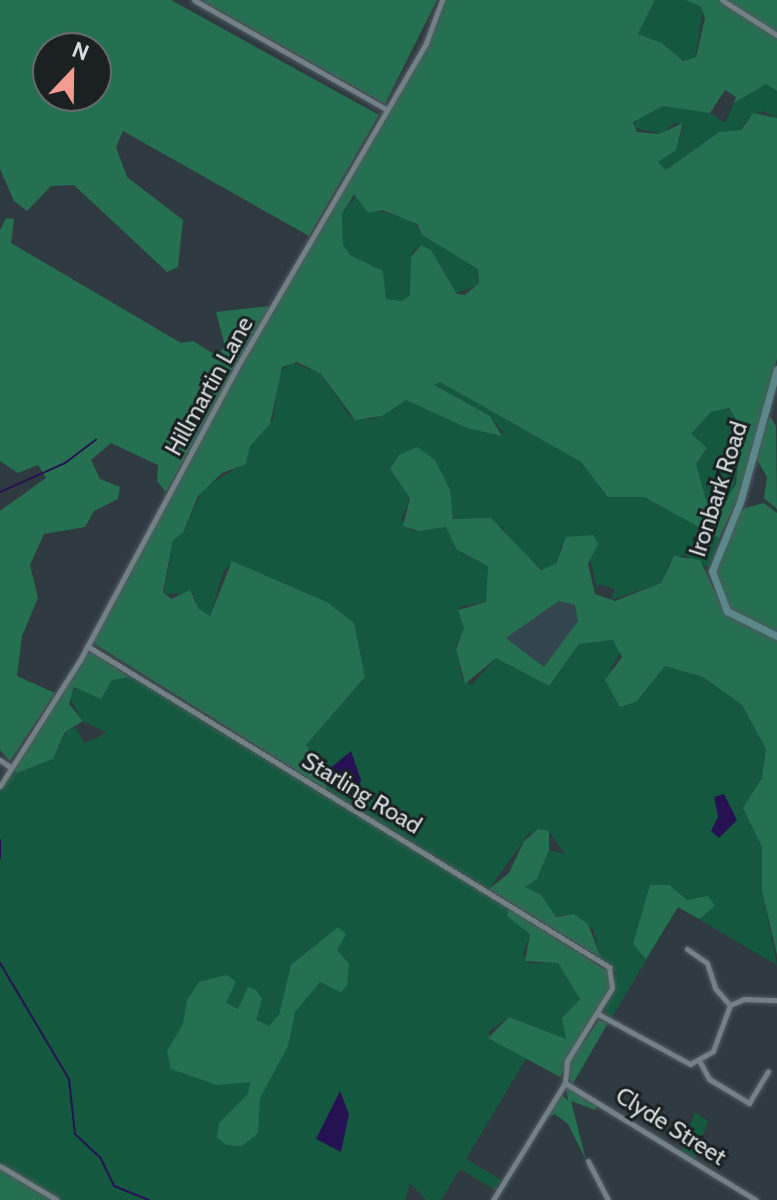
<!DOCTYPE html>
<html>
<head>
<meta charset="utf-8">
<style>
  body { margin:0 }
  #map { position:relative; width:777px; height:1200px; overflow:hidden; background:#2e3a3f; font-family:Cabin,sans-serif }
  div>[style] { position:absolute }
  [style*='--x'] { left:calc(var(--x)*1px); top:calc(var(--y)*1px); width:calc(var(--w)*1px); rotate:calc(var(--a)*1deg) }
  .built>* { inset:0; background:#33464f }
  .green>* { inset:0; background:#14593f }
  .forest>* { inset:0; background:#267052 }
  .water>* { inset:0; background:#261152 }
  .stream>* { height:2px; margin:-1px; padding:0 1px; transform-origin:1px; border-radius:1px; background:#261152 }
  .roads { filter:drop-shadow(0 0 2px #4f595e) drop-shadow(0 0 2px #4f595e) }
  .street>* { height:5px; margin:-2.5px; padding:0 2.5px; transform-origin:2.5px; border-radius:2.5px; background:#738086 }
  .secondary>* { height:7px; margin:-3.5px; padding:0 3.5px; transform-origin:3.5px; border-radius:3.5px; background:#5c878b }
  span { translate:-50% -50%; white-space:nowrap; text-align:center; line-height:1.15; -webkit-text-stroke:6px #1b2022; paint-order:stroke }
  .street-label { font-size:24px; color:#d5dcdf }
  .north { position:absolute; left:32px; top:32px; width:80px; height:80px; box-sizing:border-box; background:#1b2022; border:2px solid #656b6e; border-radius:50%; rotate:22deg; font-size:22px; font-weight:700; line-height:32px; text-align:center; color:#d5dcdf }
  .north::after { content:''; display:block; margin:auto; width:28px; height:36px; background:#f59c91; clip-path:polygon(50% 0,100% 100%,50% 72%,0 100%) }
</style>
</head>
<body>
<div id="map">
  <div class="built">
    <div style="clip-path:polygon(559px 601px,575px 605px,578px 621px,544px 667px,506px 638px)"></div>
  </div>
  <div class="green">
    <div style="clip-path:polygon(655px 0,686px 0,703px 9px,695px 58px,681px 60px,662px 43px,638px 34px)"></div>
    <div style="clip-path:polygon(766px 84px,777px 91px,777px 118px,763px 111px,749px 117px,740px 130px,719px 132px,666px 170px,658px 162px,676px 150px,684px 125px,674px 123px,662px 134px,634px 128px,637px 117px,663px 106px,704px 109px,725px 123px,734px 103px)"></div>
    <div style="clip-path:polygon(357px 194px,379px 211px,413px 221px,422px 235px,478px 269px,478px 285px,457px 293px,431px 250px,420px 245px,412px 253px,410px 295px,402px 301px,386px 299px,383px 271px,350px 255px,343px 245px,342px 214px)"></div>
    <div style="clip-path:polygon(291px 362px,321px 374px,351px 418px,374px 419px,406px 400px,467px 428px,504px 434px,490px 416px,434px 385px,440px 382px,581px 462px,608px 497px,644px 497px,721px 537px,709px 568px,683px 555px,670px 562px,661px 583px,611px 600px,615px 589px,599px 584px,597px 589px,590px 558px,562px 544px,556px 564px,545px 571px,519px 552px,502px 527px,455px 521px,435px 460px,399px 455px,390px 469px,410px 498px,401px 520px,412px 531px,446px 527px,461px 553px,488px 566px,486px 602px,459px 607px,464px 628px,456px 646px,462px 679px,472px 685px,496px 658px,549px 686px,579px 644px,613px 640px,622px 650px,610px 669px,620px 707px,636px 702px,665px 666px,703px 677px,742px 705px,766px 749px,762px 778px,743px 808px,762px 847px,762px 891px,777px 965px,678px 907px,611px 1019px,604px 1010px,616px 973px,601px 958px,593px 929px,574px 914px,555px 916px,525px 887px,538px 878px,549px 850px,565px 854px,549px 831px,529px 833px,489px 889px,327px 790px,324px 770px,306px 745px,365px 677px,354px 623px,327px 602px,235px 562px,224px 570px,210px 616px,199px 609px,193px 593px,164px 594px,173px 540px,183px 533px,203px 489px,247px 461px,249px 446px,273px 420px,279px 373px)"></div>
    <div style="clip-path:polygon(726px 408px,736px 413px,740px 435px,734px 491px,718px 512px,706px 500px,696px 464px,707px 450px,691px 434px,711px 412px)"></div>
    <div style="clip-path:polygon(131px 674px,510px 908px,530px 934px,523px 954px,529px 963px,557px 963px,577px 988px,579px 1001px,562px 1018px,566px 1039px,509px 1017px,489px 1031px,489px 1038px,527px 1057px,466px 1159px,501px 1180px,495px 1190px,460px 1169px,441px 1200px,426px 1200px,410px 1183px,405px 1200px,61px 1200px,0 1164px,0 789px,14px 765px,17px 773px,53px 759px,67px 730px,76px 728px,84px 743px,107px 733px,83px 721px,69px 697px,78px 686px,101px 699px,112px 679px)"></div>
    <div style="clip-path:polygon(695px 1112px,708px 1121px,695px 1160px,681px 1151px)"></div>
  </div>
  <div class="forest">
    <div style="clip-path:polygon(evenodd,0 0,171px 0,379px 115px,309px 236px,123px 131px,116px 147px,127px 177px,183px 220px,178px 267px,167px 272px,74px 185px,51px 186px,27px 211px,14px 201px,0 169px,0 0,48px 48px,96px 48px,96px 96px,48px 96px,48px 48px)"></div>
    <div style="clip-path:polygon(201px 0,437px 0,385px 104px)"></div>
    <div style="clip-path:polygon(evenodd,444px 0,655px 0,638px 34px,662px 43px,683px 61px,696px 57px,705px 18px,701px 7px,686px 0,720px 0,777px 38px,777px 91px,766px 84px,734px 103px,736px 97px,725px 90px,710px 113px,663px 106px,633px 122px,637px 132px,659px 134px,683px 123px,676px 150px,658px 162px,666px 170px,719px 132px,741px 130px,753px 113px,777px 118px,777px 359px,738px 498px,719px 538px,644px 497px,608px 497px,581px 462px,440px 382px,434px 385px,490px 416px,502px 436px,467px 428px,406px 400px,382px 416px,355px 420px,321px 374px,297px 362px,282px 367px,270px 424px,250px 446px,246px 464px,222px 473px,198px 496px,183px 533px,173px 540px,163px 592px,171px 599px,190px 590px,199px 609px,210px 616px,232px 561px,327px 602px,354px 623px,365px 677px,306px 745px,323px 770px,327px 790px,92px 642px,236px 372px,425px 49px,444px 0,354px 194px,368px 213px,382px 210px,417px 224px,422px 235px,478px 269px,479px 283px,465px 295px,457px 294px,431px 250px,421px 245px,411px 257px,410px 295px,402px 301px,386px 299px,383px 271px,350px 255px,343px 245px,342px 214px,354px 194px,444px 0,729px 408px,740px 425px,736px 484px,720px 512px,706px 500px,696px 464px,707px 448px,691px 434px,711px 412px,729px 408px)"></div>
    <div style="clip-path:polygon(727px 0,777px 0,777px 32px,741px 12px)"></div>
    <div style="clip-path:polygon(6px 218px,14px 219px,11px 243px,181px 343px,193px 341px,217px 356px,225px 346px,216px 312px,270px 306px,166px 492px,157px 481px,158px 465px,111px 443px,91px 460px,100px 479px,120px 487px,118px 499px,94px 511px,85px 527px,44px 534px,30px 565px,38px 598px,22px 636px,17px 676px,55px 693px,10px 761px,0 750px,0 511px,46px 478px,38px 465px,18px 473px,0 461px,0 230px)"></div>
    <div style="clip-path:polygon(770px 416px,776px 426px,777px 509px,764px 498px,767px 477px,755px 456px)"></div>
    <div style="clip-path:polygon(evenodd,417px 447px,435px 460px,450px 490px,453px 519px,491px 518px,541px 570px,556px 564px,566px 537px,593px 535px,598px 544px,588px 564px,595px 594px,615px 601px,661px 583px,674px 556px,700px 560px,725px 613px,777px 639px,777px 955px,762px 891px,762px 847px,743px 808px,762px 778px,766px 749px,742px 705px,703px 677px,665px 666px,636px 702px,620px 707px,605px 680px,622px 657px,613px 640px,579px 644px,549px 686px,496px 658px,465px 684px,456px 649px,464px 628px,458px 610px,486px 602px,488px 566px,457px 550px,446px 527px,418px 531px,403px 526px,410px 498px,390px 469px,399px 455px,417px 447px,559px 601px,575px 605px,578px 621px,544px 667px,506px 638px,559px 601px)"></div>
    <div style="clip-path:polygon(764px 503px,777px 513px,777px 634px,729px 609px,715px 573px,741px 509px)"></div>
    <div style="clip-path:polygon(95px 653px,129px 677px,112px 680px,101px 699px,74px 687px,69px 704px,83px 721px,65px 732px,53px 759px,17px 773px,14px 769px,86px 654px)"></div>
    <div style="clip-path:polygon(538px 829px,549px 831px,549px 850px,537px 879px,525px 887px,541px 895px,556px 917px,574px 914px,588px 924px,601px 958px,489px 889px,509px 873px,524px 841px)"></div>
    <div style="clip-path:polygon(650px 885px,669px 885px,687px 900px,708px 896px,715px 906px,699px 919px,678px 907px,646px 959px,633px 944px)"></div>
    <div style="clip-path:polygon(509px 908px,610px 973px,610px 989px,560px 1077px,488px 1038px,509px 1017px,566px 1039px,562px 1018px,580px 999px,558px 963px,525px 961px,530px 934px,507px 916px)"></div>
    <div style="clip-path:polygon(338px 927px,346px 934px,337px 950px,349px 964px,347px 986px,341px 992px,320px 982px,295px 1012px,288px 1046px,260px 1098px,258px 1133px,242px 1146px,226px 1145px,217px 1137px,219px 1123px,248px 1094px,250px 1082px,217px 1085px,171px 1069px,167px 1051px,183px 1024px,187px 1000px,199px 982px,226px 975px,236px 981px,226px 1003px,238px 1009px,248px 987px,256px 990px,262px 999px,256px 1020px,269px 1026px,279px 1015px,291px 965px)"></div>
    <div style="clip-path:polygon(599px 1020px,608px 1023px,572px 1085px,567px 1066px)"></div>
    <div style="clip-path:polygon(566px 1087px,598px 1105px,595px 1110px,571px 1101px,586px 1160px,568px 1124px,555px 1114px,546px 1118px,560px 1093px,568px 1101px)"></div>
    <div style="clip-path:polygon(0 1168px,52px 1200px,0 1200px)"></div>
  </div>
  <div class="water">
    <div style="clip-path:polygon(351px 751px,361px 780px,358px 791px,327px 771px)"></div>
    <div style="clip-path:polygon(724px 794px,737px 820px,719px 838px,711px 831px,718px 817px,714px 797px)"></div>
    <div style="clip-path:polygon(340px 1091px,349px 1114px,341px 1152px,316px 1139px)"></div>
  </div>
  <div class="stream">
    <div style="--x:0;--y:492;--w:71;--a:-24"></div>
    <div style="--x:65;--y:463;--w:39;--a:-37"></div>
    <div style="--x:0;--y:840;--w:18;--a:90"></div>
    <div style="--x:0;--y:963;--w:135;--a:59.3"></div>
    <div style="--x:69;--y:1079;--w:55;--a:83.8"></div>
    <div style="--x:75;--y:1134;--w:34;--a:43"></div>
    <div style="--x:100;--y:1157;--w:32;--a:64"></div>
    <div style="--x:114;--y:1186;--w:38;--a:22"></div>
  </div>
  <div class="roads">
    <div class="street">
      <div style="--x:194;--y:0;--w:221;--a:29.6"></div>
      <div style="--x:722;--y:0;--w:65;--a:32.5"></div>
      <div style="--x:87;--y:646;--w:613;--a:31.59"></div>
      <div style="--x:609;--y:967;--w:21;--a:82"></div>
      <div style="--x:612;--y:988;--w:86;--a:121.7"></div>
      <div style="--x:567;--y:1061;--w:22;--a:95"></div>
      <div style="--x:0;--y:760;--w:12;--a:35"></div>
      <div style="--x:0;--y:786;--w:149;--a:-57.6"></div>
      <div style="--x:80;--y:660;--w:332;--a:-61.8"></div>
      <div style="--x:237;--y:367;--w:375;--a:-59.7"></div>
      <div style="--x:426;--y:43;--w:46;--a:-69.6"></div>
      <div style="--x:687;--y:949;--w:24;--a:35"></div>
      <div style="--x:707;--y:963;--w:26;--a:72"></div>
      <div style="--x:715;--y:988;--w:23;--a:49"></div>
      <div style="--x:598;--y:1014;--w:105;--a:28.5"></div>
      <div style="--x:690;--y:1064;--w:26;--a:-29"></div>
      <div style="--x:713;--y:1051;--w:49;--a:-69.7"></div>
      <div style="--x:730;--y:1005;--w:15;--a:-23"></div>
      <div style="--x:744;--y:999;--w:33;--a:2"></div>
      <div style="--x:700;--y:1062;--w:19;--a:62"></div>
      <div style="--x:709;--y:1079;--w:47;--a:31"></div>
      <div style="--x:749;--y:1103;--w:37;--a:-59"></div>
      <div style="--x:565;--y:1083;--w:224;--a:31.5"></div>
      <div style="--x:588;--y:1161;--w:44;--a:62.9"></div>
      <div style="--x:0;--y:1166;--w:66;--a:30.8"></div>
      <div style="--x:493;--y:1200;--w:137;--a:-58.4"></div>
    </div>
    <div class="secondary">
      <div style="--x:777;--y:369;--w:138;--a:105.5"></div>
      <div style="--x:740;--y:502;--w:74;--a:112.1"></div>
      <div style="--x:712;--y:571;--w:43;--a:69.4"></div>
      <div style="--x:727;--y:611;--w:56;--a:26.6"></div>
    </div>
  </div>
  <div class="street-label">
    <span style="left:209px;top:386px;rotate:-61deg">Hillmartin Lane</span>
    <span style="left:718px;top:489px;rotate:-72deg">Ironbark Road</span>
    <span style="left:362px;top:793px;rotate:31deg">Starling Road</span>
    <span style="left:671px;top:1126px;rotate:32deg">Clyde Street</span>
  </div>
  <div class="north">N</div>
</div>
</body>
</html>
